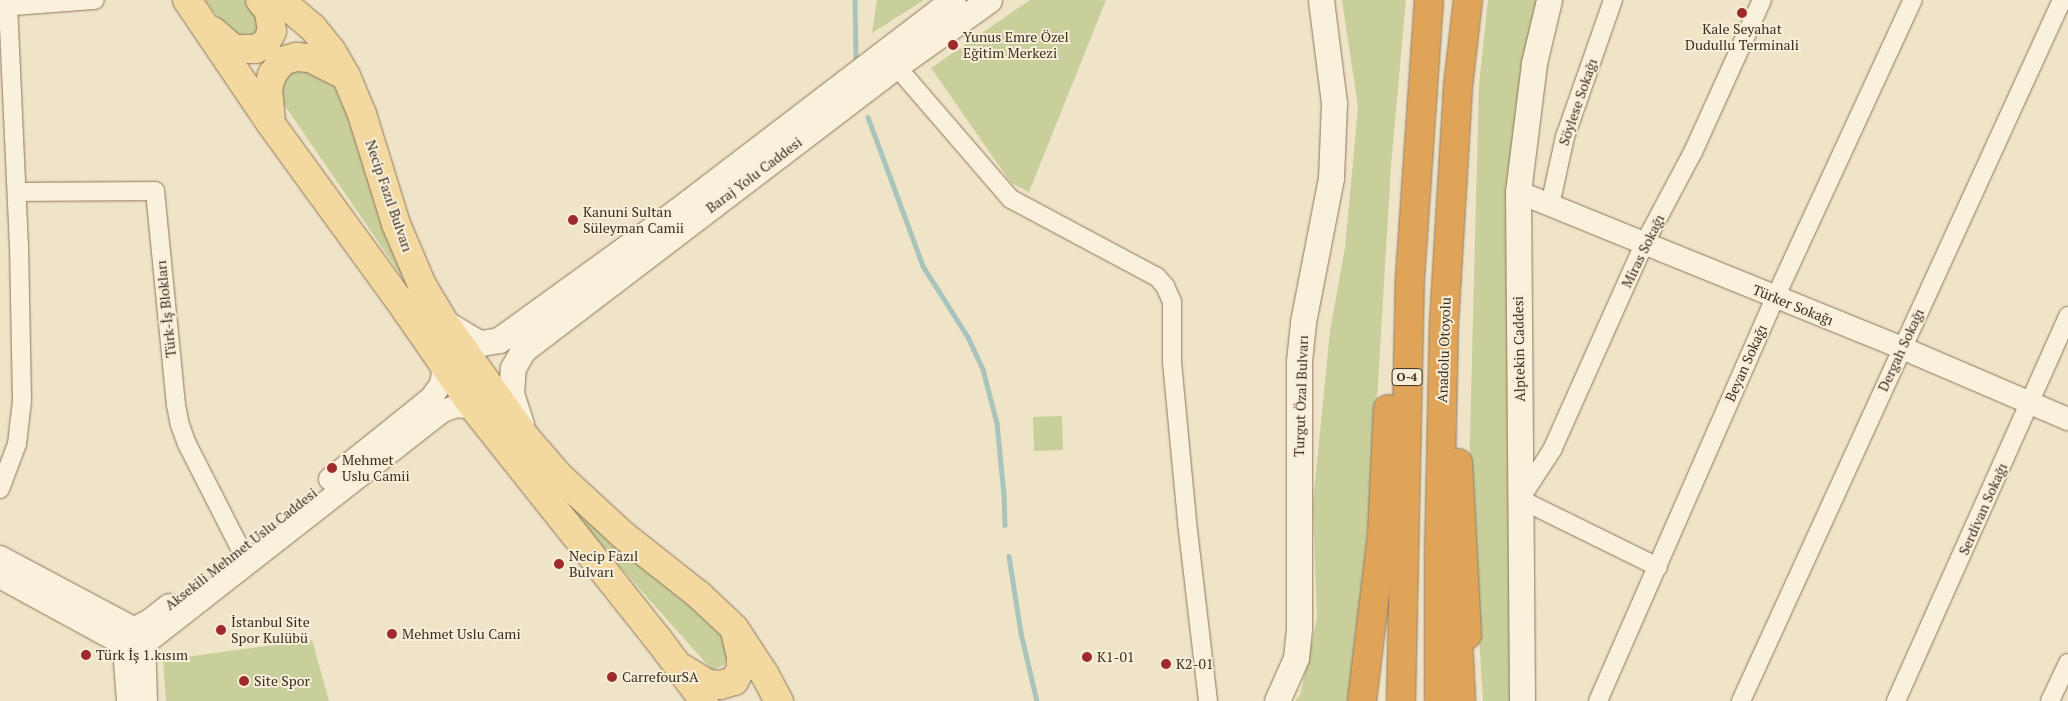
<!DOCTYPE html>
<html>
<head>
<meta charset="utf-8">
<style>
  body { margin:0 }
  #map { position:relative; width:2068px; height:701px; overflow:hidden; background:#f0e4c8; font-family:"PT Serif",serif }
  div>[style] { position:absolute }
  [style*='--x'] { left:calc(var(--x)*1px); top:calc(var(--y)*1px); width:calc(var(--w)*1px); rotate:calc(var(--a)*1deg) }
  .green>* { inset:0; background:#c9cf9b; transform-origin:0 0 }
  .stream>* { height:4.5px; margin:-2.25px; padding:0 2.25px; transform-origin:2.25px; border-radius:2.25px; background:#a9c4bc }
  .roads { filter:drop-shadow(0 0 1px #8d765c) drop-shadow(0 0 1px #8d765c) }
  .minor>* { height:18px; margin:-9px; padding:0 9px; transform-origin:9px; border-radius:9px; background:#faf1dc }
  .tertiary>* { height:22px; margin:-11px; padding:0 11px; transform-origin:11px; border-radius:11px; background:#faf1dc }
  .secondary>* { height:25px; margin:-12.5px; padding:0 12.5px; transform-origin:12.5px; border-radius:12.5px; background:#faf1dc }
  .primary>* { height:28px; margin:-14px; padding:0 14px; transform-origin:14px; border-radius:14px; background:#f3d9a0 }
  .motorway>* { height:28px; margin:-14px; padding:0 14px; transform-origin:14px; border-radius:14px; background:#e0a458 }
  .dots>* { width:14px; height:14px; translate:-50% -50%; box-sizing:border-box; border:2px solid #f7eed8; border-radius:50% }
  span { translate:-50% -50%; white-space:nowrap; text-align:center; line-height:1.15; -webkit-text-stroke:4px #f7eed8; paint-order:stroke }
  .shield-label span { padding:1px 4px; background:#f7eed8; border:1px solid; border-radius:4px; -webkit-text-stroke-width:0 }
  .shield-label { font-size:12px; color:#3d2e20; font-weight:700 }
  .poi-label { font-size:14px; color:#3d2e20 }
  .left { translate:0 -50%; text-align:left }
  .street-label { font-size:14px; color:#3d2e20 }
</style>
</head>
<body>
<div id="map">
  <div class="green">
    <div style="clip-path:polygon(205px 0,250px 0,262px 26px,253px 34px,241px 35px,229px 31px)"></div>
    <div style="clip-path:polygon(877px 0,924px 0,872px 33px)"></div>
    <div style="clip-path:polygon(1030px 0,1106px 0,1029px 192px,1011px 183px,931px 68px)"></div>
    <div style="clip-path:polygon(1342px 0,1406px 0,1391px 166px,1374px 451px,1353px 701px,1295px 701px,1300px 695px,1317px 619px,1313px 503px,1330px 331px,1345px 248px,1358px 107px)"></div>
    <div style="clip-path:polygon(1488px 0,1540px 0,1516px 130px,1512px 701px,1483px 701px,1469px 474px,1479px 85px)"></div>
    <div style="clip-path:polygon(301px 67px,337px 86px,372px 190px,416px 297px,283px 103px,280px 88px,287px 75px)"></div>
    <div style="left:1062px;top:416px;width:34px;height:29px;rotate:88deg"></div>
    <div style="clip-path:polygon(556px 495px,627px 551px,726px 635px,730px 653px,724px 665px,712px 670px)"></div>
    <div style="clip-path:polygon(312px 640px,329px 701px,166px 701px,163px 660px)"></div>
  </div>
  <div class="stream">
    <div style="--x:855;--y:0;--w:59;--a:89"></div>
    <div style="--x:868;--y:117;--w:159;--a:69.7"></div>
    <div style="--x:923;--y:266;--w:84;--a:57.6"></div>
    <div style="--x:968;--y:337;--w:35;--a:65"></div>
    <div style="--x:983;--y:369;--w:56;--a:75.5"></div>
    <div style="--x:997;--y:423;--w:72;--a:84.4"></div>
    <div style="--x:1004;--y:495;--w:30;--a:88"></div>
    <div style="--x:1009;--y:556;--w:78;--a:81.1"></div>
    <div style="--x:1021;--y:633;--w:70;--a:76.8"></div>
  </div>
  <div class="roads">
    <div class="minor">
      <div style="--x:0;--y:7;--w:95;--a:-4.2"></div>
      <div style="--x:896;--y:66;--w:176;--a:49.2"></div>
      <div style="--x:1011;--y:199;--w:166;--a:28.1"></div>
      <div style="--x:1157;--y:277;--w:12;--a:48"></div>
      <div style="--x:1165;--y:286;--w:17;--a:66"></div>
      <div style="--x:1172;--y:302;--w:60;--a:90"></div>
      <div style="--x:1172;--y:362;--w:161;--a:84.6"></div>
      <div style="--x:1187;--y:522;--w:180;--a:83.3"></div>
      <div style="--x:17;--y:192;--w:138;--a:-0.4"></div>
      <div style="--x:155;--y:191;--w:215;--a:84.4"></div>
      <div style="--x:176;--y:405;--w:20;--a:79"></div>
      <div style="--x:180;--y:425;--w:20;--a:70"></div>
      <div style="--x:187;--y:444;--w:119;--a:63"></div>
      <div style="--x:1550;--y:205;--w:70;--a:-77.6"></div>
      <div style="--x:1565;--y:137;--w:145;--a:-70.7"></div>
      <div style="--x:0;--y:489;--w:48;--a:-69.3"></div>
      <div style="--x:17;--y:444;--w:43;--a:-83.4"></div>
      <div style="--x:22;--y:401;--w:154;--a:-91.1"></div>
      <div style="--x:19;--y:247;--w:240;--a:-92.6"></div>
      <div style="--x:1658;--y:567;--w:154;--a:-153.8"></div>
      <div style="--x:1520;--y:499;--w:59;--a:-56.9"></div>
      <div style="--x:1552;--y:450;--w:226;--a:-65.9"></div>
      <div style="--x:1644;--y:244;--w:104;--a:-62"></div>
      <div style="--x:1693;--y:152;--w:167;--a:-65.6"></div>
      <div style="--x:1598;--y:701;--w:440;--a:-66.3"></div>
      <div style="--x:1775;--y:298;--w:328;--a:-65.2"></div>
      <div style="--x:1741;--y:701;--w:771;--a:-65.4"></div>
      <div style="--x:1896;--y:701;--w:422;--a:-65.9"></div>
      <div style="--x:2050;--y:701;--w:42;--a:-64.7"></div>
    </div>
    <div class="tertiary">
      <div style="--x:1518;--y:192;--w:414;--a:22.1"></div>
      <div style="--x:1902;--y:348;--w:181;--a:23.2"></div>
      <div style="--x:330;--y:479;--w:129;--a:-38.7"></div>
      <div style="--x:431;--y:398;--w:17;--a:-54"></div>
      <div style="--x:441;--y:384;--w:11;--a:-80"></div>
      <div style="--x:443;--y:373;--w:13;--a:-103"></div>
      <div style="--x:0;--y:557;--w:160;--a:28"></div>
      <div style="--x:141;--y:632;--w:7;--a:63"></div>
      <div style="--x:144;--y:638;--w:63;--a:88.2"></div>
      <div style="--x:0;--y:577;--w:141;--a:28.7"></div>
      <div style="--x:124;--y:645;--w:6;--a:45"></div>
      <div style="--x:128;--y:649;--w:10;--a:0"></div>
      <div style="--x:138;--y:649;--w:387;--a:-38"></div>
      <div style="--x:443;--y:411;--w:15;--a:-20"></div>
      <div style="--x:457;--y:406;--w:17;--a:7"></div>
      <div style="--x:128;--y:701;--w:67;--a:-94.3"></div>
      <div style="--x:123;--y:634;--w:30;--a:-27"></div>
      <div style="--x:150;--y:620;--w:24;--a:-38"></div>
    </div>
    <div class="secondary">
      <div style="--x:447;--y:324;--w:33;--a:31"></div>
      <div style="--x:475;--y:341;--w:7;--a:16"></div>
      <div style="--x:482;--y:343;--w:17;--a:-10"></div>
      <div style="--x:499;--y:340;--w:220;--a:-35.9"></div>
      <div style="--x:677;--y:211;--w:347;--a:-37.4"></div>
      <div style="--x:521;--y:424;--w:32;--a:-108"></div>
      <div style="--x:511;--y:394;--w:26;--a:-86"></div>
      <div style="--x:513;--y:368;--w:21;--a:-61"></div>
      <div style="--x:523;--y:350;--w:469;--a:-37.3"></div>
      <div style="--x:896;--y:66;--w:114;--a:-35.4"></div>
      <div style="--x:1277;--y:701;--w:47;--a:-66.2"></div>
      <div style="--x:1296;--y:658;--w:31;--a:-84"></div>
      <div style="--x:1299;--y:627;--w:266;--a:-90"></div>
      <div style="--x:1299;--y:361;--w:39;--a:-84"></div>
      <div style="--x:1303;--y:322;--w:147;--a:-79"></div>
      <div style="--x:1331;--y:178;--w:75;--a:-87.7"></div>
      <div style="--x:1334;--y:103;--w:104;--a:-97.2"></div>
      <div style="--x:1522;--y:701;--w:509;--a:-90.45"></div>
      <div style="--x:1518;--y:192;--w:130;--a:-82.9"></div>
      <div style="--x:1534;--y:63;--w:65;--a:-76.6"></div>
    </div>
    <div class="primary">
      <div style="--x:187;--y:0;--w:150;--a:55.9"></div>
      <div style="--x:271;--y:124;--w:230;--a:54"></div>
      <div style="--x:406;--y:310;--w:119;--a:55.2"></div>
      <div style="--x:474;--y:408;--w:295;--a:51.5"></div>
      <div style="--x:658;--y:639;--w:77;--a:53.4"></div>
      <div style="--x:280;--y:0;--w:43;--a:40.3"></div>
      <div style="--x:313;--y:28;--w:28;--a:51"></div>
      <div style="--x:331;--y:50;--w:30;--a:60"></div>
      <div style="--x:346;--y:76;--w:41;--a:67.2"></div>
      <div style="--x:362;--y:114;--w:115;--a:72.8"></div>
      <div style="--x:396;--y:224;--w:66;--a:66.9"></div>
      <div style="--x:422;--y:285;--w:43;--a:59.3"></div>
      <div style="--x:444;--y:322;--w:142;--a:54.7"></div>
      <div style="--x:526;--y:438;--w:50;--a:49"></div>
      <div style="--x:559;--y:476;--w:87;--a:42.7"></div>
      <div style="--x:623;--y:535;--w:97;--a:38.3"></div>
      <div style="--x:699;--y:595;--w:48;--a:43.3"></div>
      <div style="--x:734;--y:628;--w:56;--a:56.6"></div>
      <div style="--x:765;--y:675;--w:30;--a:62"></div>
      <div style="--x:213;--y:31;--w:28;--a:41"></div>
      <div style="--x:234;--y:49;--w:22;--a:0"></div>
      <div style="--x:256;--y:49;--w:12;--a:-31"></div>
      <div style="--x:266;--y:43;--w:13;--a:-63"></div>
      <div style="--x:272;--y:31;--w:20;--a:-99"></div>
      <div style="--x:269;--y:11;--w:14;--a:-129"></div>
      <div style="--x:271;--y:122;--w:34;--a:-95"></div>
      <div style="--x:268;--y:88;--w:14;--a:-73"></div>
      <div style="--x:272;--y:75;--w:17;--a:-54"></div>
      <div style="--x:282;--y:61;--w:15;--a:-16"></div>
      <div style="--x:296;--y:57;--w:14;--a:4"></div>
      <div style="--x:310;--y:58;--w:40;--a:26.6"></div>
      <div style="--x:684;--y:669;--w:28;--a:32"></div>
      <div style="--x:708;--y:684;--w:12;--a:5"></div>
      <div style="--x:720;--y:685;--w:15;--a:-16"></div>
      <div style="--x:734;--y:681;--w:14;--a:-60"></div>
      <div style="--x:741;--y:669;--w:13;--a:-90"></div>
      <div style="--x:741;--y:656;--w:21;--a:-104"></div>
    </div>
    <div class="motorway">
      <div style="--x:1458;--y:463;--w:172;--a:87"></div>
      <div style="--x:1457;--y:615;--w:86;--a:87.3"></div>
      <div style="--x:1362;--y:701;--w:167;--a:-83.1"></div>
      <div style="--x:1382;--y:535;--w:126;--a:-87.3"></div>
      <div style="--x:1401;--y:701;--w:423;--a:-88.8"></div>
      <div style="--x:1410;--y:278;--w:279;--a:-86.1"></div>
      <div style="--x:1439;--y:701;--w:142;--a:-90"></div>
      <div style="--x:1439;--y:559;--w:236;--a:-88.8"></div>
      <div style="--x:1444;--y:323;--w:237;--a:-86.6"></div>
      <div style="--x:1458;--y:86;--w:87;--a:-83.4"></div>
    </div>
  </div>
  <div class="dots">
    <div style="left:1742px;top:13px;background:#9e2a2b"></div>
    <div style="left:953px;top:45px;background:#9e2a2b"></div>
    <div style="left:573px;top:220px;background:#9e2a2b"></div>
    <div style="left:332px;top:468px;background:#9e2a2b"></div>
    <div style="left:559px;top:564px;background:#9e2a2b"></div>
    <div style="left:221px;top:630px;background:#9e2a2b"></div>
    <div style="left:392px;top:634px;background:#9e2a2b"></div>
    <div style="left:86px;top:655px;background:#9e2a2b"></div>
    <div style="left:1087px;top:657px;background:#9e2a2b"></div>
    <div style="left:1166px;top:664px;background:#9e2a2b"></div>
    <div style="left:612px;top:677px;background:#9e2a2b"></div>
    <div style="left:244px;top:681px;background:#9e2a2b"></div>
  </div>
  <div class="shield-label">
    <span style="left:1407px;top:377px">O-4</span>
  </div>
  <div class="poi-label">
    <span style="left:1742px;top:37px">Kale Seyahat<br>Dudullu Terminali</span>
    <span class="left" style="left:963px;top:45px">Yunus Emre Özel<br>Eğitim Merkezi</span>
    <span class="left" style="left:583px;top:220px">Kanuni Sultan<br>Süleyman Camii</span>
    <span class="left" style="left:342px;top:468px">Mehmet<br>Uslu Camii</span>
    <span class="left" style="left:569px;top:564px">Necip Fazıl<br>Bulvarı</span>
    <span class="left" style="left:231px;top:630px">İstanbul Site<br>Spor Kulübü</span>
    <span class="left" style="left:402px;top:634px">Mehmet Uslu Cami</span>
    <span class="left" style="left:96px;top:655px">Türk İş 1.kısım</span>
    <span class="left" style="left:1097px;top:657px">K1-01</span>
    <span class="left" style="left:1176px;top:664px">K2-01</span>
    <span class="left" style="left:622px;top:677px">CarrefourSA</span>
    <span class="left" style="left:254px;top:681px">Site Spor</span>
  </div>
  <div class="street-label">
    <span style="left:1578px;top:102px;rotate:-71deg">Söylese Sokağı</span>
    <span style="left:754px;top:175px;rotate:-37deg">Baraj Yolu Caddesi</span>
    <span style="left:389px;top:196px;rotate:71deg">Necip Fazıl Bulvarı</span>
    <span style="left:1643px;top:251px;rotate:-64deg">Miras Sokağı</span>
    <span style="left:1793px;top:305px;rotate:22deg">Türker Sokağı</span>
    <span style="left:166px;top:309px;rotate:-96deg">Türk-İş Blokları</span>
    <span style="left:1519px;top:349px;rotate:-91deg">Alptekin Caddesi</span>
    <span style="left:1444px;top:350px;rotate:-88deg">Anadolu Otoyolu</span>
    <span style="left:1901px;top:350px;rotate:-65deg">Dergah Sokağı</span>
    <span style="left:1746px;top:363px;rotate:-66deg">Beyan Sokağı</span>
    <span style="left:1301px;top:396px;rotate:-88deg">Turgut Özal Bulvarı</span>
    <span style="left:1983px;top:509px;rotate:-66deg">Serdivan Sokağı</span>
    <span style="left:241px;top:549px;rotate:-38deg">Aksekili Mehmet Uslu Caddesi</span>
  </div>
</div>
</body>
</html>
